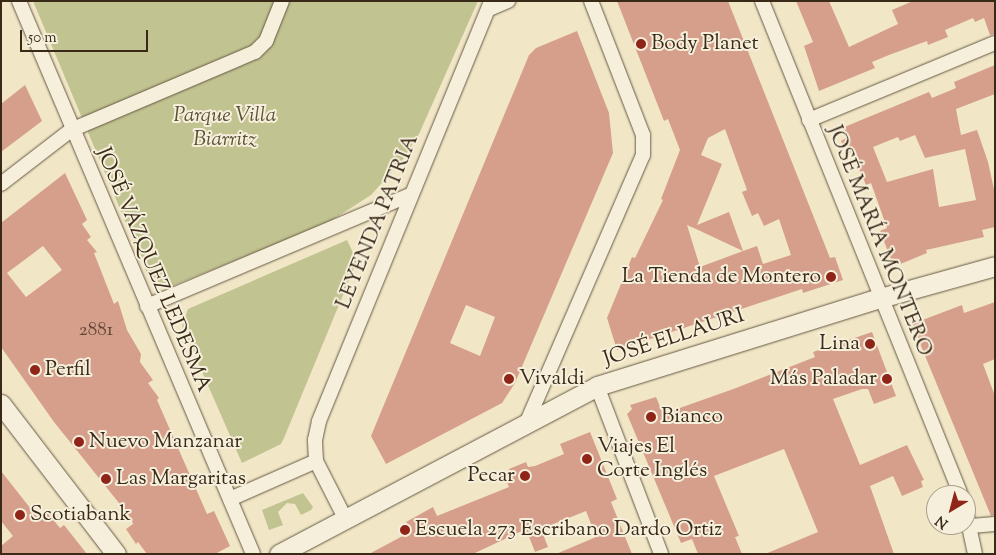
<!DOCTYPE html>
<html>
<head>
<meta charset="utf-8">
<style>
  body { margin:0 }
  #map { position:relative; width:996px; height:555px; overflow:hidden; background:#f1e7c7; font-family:"Sorts Mill Goudy",serif }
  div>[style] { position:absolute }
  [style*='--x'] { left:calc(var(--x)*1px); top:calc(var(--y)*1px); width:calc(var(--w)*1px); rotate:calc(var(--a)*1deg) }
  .green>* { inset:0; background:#c1c391 }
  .building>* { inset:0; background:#d69f8c }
  .roads { filter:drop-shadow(0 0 1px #675843) drop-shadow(0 0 1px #675843) }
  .street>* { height:14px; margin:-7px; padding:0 7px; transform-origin:7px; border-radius:7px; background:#f6efdb }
  .secondary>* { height:19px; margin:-9.5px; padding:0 9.5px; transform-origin:9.5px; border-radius:9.5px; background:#f6efdb }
  .dots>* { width:14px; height:14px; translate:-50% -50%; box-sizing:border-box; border:2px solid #f6efdb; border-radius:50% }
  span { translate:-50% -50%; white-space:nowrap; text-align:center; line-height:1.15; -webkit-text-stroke:4px #f6efdb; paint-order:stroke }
  .number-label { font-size:19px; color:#604634 }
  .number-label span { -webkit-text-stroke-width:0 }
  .poi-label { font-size:21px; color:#392917 }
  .left { translate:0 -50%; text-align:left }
  .right { translate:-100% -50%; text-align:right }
  .park-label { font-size:21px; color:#5b5036; font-style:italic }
  .street-label { font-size:21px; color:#392917 }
  .frame { position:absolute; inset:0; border:2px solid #392917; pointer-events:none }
  .north { position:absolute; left:926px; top:485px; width:50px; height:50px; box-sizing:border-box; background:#f6efdb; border:1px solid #aaa08d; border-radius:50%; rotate:217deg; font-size:14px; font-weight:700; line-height:20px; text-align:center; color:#392917 }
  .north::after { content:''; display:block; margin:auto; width:18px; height:22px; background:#8f2418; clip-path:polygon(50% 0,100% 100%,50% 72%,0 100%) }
  .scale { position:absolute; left:20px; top:30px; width:128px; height:22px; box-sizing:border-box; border:2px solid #392917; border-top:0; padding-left:6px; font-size:15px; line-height:18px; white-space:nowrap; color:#392917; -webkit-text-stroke:4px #f6efdb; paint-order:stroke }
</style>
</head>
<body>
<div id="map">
  <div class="green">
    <div style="clip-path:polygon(33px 1px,478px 1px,419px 134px,402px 161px,371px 195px,326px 224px,167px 288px,149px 278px)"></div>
    <div style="clip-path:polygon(347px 240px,357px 261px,284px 438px,281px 444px,242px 463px,182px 326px,188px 309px)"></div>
    <div style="clip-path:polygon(303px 493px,313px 507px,311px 510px,301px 515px,295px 504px,287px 503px,278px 512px,283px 525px,269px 530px,262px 510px)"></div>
  </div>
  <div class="building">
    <div style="clip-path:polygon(evenodd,617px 1px,728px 1px,830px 258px,835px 257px,843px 280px,803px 293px,802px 289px,617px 350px,607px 318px,632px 257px,635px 258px,663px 200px,661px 199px,680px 150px,668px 119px,664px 121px,617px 1px,725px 129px,747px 190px,742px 192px,752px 216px,758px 213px,764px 226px,779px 219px,791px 255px,763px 264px,757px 246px,743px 251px,729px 212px,697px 225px,722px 164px,701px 155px,708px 138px,725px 129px,617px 1px,687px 225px,696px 229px,743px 251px,700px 267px,687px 225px)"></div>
    <div style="clip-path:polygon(796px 1px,829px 1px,849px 47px,898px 24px,892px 10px,913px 1px,995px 1px,995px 34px,990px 35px,984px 18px,975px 22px,973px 18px,945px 30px,948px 37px,928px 45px,927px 41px,889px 55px,872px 62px,875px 68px,819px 91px,804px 46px,813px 42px)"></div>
    <div style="clip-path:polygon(evenodd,577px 31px,609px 113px,613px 153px,515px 383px,502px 403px,386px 464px,371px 436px,529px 55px,536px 48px,577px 31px,466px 305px,495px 317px,480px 356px,450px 343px,466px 305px)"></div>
    <div style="clip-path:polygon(evenodd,995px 65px,995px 94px,956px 109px,961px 135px,977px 130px,988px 162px,995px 194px,995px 227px,982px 230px,984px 237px,926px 250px,927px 253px,898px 265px,892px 262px,880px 231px,887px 228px,871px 183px,866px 185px,852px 152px,847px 154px,841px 141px,846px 138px,842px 128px,929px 92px,932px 98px,956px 88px,954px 82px,995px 65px,915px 135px,925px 158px,965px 149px,976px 200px,939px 207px,933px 169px,887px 182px,873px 147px,898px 137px,900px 141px,915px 135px)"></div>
    <div style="clip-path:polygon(25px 85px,42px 121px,1px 152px,1px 104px)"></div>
    <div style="clip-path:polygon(evenodd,65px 173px,87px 220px,82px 224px,91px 237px,87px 240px,97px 252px,94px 253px,114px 304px,118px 301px,127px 330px,141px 354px,140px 362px,153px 380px,148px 383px,159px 398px,157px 400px,207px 514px,214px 511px,230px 546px,215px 554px,147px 554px,138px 542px,136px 544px,126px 529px,133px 524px,131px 518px,54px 422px,1px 347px,1px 223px,65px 173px,43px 246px,62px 270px,26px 297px,7px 273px,43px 246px)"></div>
    <div style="clip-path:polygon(995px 302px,995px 359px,983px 364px,995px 396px,995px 515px,991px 516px,912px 324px,962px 305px,964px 313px)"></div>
    <div style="clip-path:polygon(872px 332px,896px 396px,874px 404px,868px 389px,862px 389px,833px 399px,860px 465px,907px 445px,924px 480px,921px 481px,923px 487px,902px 496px,893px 476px,870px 486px,894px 554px,765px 554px,818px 532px,784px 449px,714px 476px,739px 536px,735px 537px,742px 554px,698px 554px,692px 539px,681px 543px,627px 414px,632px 409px,630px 405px,656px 397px,663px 414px,736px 388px,815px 357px,813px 352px)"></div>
    <div style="clip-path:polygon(590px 432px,617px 499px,611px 502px,632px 554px,556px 554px,596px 537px,586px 511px,541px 529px,548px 547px,535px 552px,526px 529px,473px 554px,369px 554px,412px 531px,406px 522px,433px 507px,437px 516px,509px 487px,504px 475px,510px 473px,509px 469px,526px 462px,528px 467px,535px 466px,564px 454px,560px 444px)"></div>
    <div style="clip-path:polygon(1px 471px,38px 518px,46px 511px,60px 528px,64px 525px,87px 554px,1px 554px,1px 546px,13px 536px,1px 521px)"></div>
  </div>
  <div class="roads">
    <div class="street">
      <div style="--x:19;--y:1;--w:600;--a:67.06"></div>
      <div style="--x:762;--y:1;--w:533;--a:68.06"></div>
      <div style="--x:489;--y:9;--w:21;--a:-23"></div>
      <div style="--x:809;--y:120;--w:201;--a:-22.5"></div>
      <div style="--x:1;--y:184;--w:88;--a:-37.6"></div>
      <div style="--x:71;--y:130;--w:200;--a:-23"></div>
      <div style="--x:255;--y:52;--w:16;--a:-45"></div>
      <div style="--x:266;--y:41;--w:43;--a:-68.2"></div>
      <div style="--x:147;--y:306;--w:285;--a:-22.9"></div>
      <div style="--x:597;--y:386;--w:180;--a:69.1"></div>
      <div style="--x:526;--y:424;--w:293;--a:-66.5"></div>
      <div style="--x:643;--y:155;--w:20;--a:-90"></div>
      <div style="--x:643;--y:135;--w:144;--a:-111.2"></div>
      <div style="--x:230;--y:499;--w:94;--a:-23.8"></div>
      <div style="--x:966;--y:512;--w:43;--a:77.9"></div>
      <div style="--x:346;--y:520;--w:66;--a:-117"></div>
      <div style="--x:316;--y:461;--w:21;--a:-93"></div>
      <div style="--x:315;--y:440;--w:19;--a:-78"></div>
      <div style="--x:319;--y:421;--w:454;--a:-67.7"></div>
      <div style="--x:971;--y:526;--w:24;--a:-5"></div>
    </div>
    <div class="secondary">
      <div style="--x:1;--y:404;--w:189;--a:52.5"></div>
      <div style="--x:279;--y:554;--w:360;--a:-27.8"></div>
      <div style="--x:597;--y:386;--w:296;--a:-17.3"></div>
      <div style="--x:880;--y:298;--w:119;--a:-15.5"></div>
    </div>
  </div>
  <div class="dots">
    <div style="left:641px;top:44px;background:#8f2418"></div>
    <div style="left:831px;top:277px;background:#8f2418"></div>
    <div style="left:870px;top:344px;background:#8f2418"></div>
    <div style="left:35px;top:370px;background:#8f2418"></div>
    <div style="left:509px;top:379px;background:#8f2418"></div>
    <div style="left:887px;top:379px;background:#8f2418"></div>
    <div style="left:651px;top:417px;background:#8f2418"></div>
    <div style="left:79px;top:442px;background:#8f2418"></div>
    <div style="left:587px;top:459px;background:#8f2418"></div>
    <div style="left:525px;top:476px;background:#8f2418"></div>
    <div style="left:106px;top:479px;background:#8f2418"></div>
    <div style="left:20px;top:515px;background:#8f2418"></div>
    <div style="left:405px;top:530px;background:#8f2418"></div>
  </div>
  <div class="number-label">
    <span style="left:96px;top:331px">2881</span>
  </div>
  <div class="poi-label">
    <span class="left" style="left:651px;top:44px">Body Planet</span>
    <span class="right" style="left:821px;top:277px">La Tienda de Montero</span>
    <span class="right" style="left:860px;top:344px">Lina</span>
    <span class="left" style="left:45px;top:370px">Perfil</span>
    <span class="left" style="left:519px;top:379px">Vivaldi</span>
    <span class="right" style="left:877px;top:379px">Más Paladar</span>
    <span class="left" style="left:661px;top:417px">Bianco</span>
    <span class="left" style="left:89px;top:442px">Nuevo Manzanar</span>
    <span class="left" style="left:597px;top:459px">Viajes El<br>Corte Inglés</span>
    <span class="right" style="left:515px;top:476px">Pecar</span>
    <span class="left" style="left:116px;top:479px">Las Margaritas</span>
    <span class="left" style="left:30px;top:515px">Scotiabank</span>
    <span class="left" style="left:415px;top:530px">Escuela 273 Escribano Dardo Ortiz</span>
  </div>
  <div class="park-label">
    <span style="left:225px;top:128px">Parque Villa<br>Biarritz</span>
  </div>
  <div class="street-label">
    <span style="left:378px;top:222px;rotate:-68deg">LEYENDA PATRIA</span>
    <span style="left:879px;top:241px;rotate:68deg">JOSÉ MARÍA MONTERO</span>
    <span style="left:153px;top:270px;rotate:67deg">JOSÉ VÁZQUEZ LEDESMA</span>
    <span style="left:674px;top:338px;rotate:-18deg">JOSÉ ELLAURI</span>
  </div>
  <div class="frame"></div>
  <div class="north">N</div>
  <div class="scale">50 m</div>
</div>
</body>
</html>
